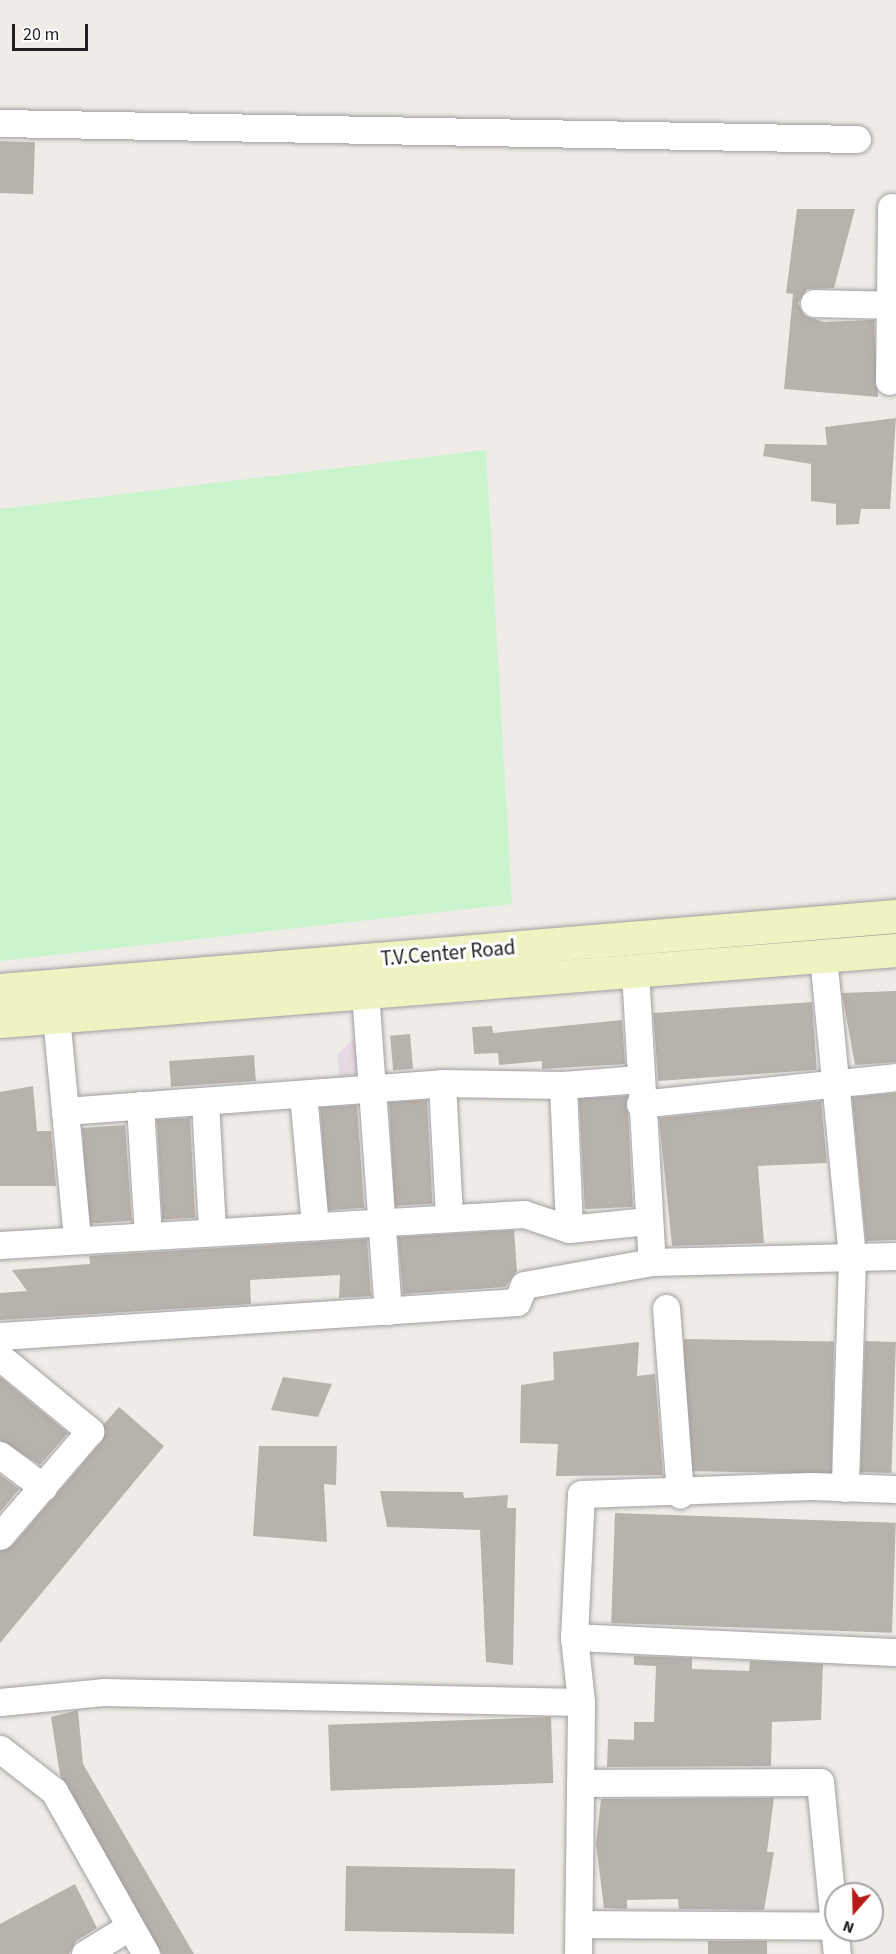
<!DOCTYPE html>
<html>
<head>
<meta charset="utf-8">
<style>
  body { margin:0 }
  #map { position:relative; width:896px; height:1954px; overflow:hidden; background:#efece7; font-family:"Source Sans 3",sans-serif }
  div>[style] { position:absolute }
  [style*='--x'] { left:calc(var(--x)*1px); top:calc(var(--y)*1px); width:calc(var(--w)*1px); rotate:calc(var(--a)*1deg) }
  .industrial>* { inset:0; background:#e7d9e4 }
  .park>* { inset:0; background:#c9f4cd }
  .building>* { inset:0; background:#b8b2ad; transform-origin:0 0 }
  .roads { filter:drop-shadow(0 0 2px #a0a0a0) drop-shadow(0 0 2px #a0a0a0) }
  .street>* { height:27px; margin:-13.5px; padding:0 13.5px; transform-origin:13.5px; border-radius:13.5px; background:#fff }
  .secondary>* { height:33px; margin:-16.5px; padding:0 16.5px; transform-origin:16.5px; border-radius:16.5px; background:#eff3c1 }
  span { translate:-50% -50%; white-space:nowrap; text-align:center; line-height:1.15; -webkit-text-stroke:6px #fff; paint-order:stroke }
  .street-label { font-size:21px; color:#1f1f1f }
  .north { position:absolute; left:824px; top:1882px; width:60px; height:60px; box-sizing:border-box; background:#fff; border:2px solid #a5a5a5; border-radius:50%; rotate:200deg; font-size:16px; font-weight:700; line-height:24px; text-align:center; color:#1f1f1f }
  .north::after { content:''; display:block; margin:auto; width:21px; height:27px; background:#b81917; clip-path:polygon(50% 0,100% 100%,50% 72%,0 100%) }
  .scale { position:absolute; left:12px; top:24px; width:76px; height:27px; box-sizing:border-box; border:3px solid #1f1f1f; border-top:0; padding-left:8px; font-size:18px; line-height:21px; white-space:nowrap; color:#1f1f1f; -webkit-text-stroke:4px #fff; paint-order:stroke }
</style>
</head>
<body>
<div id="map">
  <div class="industrial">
    <div style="clip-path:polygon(353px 1039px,367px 1073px,339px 1076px,337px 1055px)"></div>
  </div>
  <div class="park">
    <div style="clip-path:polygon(486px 450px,512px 904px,0 961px,0 509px)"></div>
  </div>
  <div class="building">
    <div style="left:0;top:141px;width:35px;height:52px;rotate:2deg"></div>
    <div style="clip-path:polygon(797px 209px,855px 209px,834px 288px,807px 289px,798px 303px,805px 316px,824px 322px,874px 320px,878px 397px,784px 389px,793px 294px,786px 293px)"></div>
    <div style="clip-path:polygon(896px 418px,890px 509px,861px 509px,859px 524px,836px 525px,836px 504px,811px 501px,811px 464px,763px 456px,765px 444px,827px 445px,825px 427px)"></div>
    <div style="clip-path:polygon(896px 991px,896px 1062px,855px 1065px,842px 993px)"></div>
    <div style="left:812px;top:1002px;width:68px;height:159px;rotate:86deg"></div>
    <div style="clip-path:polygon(622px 1020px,625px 1064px,542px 1069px,542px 1061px,499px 1065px,498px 1053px,474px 1054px,472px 1027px,492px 1026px,493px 1033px)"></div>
    <div style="left:410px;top:1034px;width:35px;height:20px;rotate:85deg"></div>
    <div style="left:254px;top:1055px;width:26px;height:85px;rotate:86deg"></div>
    <div style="clip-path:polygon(33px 1086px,37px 1131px,51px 1131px,56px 1186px,0 1186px,0 1092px)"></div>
    <div style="clip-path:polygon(896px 1093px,896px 1240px,866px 1241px,852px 1097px)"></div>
    <div style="left:627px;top:1096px;width:111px;height:48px;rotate:87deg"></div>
    <div style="left:427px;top:1100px;width:104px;height:38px;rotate:87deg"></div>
    <div style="clip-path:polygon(821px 1101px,827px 1163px,758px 1166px,764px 1243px,672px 1246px,659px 1118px)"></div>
    <div style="left:357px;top:1105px;width:103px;height:37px;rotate:86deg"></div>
    <div style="left:190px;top:1118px;width:100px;height:33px;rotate:87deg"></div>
    <div style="left:125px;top:1125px;width:96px;height:43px;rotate:86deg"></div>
    <div style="clip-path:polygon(514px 1230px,517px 1271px,505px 1287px,403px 1294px,398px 1237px)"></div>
    <div style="clip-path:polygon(367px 1239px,371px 1296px,339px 1298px,340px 1275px,250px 1280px,251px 1304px,0 1320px,0 1293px,27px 1291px,12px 1270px,90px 1264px,89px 1256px)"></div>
    <div style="left:684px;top:1339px;width:150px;height:132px;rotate:1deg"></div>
    <div style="left:865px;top:1341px;width:31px;height:131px;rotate:2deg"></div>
    <div style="clip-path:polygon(639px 1342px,637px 1376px,655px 1374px,663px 1475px,556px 1476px,558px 1444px,520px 1443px,521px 1385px,554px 1380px,553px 1352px)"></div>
    <div style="clip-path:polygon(0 1377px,68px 1433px,40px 1465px,0 1440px)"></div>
    <div style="clip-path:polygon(283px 1377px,332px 1384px,318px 1417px,271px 1410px)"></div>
    <div style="clip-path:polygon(119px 1407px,164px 1446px,0 1643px,0 1551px,12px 1546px,102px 1441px,104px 1424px)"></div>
    <div style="clip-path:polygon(259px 1446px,337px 1446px,336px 1485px,324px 1484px,327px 1542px,253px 1536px)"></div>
    <div style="clip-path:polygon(0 1475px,19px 1489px,0 1512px)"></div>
    <div style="clip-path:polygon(380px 1491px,463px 1492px,464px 1498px,508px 1495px,507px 1508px,516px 1508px,513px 1665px,486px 1662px,480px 1530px,387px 1527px)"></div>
    <div style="left:615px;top:1513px;width:281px;height:110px;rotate:2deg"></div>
    <div style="clip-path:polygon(634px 1656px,692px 1658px,692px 1669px,749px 1671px,750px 1661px,823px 1664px,821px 1720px,772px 1722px,771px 1766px,607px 1767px,608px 1739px,634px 1740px,634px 1722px,654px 1722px,656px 1666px,634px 1665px)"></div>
    <div style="clip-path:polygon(78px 1710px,83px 1764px,194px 1954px,162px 1954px,60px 1775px,51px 1717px)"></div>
    <div style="left:551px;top:1717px;width:66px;height:223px;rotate:88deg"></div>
    <div style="clip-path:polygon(774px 1798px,767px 1852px,774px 1852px,764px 1910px,679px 1909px,678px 1899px,627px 1900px,627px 1909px,604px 1908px,596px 1844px,601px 1799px)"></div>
    <div style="left:346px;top:1866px;width:169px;height:65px;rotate:1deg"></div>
    <div style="clip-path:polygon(75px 1884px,97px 1928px,76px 1941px,69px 1954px,0 1954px,0 1924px)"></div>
    <div style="left:708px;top:1941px;width:59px;height:14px"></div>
  </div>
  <div class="roads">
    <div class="street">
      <div style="--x:0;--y:123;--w:857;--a:1.07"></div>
      <div style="--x:814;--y:303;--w:82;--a:1.4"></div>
      <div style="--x:889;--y:381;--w:174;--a:-89.3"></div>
      <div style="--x:823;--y:956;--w:304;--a:84.5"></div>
      <div style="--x:852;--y:1259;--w:229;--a:91.8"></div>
      <div style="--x:635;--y:971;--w:291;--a:86.7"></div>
      <div style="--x:365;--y:992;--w:320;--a:85.9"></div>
      <div style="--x:56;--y:1016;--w:225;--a:84.6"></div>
      <div style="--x:442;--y:1083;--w:135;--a:87"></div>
      <div style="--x:563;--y:1085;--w:144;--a:87.6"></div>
      <div style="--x:303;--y:1094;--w:133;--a:84.8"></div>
      <div style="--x:205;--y:1101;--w:131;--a:86.9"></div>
      <div style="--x:640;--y:1104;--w:257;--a:-6"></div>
      <div style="--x:140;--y:1105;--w:131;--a:86.5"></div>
      <div style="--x:65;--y:1111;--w:378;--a:-4.2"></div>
      <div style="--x:442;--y:1083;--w:121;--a:0.9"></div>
      <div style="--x:563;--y:1085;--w:76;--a:-4.5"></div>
      <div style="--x:0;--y:1245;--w:525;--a:-3.39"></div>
      <div style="--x:524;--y:1214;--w:47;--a:18.4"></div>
      <div style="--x:569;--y:1229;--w:79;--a:-5.8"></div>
      <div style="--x:666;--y:1308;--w:187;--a:85.7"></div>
      <div style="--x:0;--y:1336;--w:518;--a:-3.76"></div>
      <div style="--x:517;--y:1302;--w:18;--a:-68"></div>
      <div style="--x:524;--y:1285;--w:130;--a:-10.2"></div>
      <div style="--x:652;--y:1262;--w:244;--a:-1.4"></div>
      <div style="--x:0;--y:1357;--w:117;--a:39.4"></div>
      <div style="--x:90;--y:1431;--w:138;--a:130.6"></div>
      <div style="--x:0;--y:1455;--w:54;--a:36.7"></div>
      <div style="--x:574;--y:1637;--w:322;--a:2.7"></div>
      <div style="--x:0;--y:1702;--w:103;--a:-5.5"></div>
      <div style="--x:103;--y:1692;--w:478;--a:1.2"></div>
      <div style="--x:0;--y:1749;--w:68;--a:37.9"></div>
      <div style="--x:54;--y:1791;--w:187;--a:60.6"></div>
      <div style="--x:580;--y:1783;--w:240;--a:-0.2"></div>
      <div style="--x:820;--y:1782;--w:173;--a:84.4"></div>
      <div style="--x:579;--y:1924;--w:255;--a:0.4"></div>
      <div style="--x:85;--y:1954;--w:52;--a:-31.5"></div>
      <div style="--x:578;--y:1954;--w:252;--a:-89.3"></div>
      <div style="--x:581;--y:1702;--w:65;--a:-96.1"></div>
      <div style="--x:574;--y:1637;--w:143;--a:-87.2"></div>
      <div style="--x:581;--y:1494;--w:230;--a:-2"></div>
      <div style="--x:811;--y:1486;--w:85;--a:2"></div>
    </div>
    <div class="secondary">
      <div style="--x:0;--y:990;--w:899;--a:-4.72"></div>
      <div style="--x:0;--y:1021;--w:899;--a:-4.53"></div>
    </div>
  </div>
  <div class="street-label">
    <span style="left:448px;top:953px;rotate:-5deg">T.V.Center Road</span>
  </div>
  <div class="north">N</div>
  <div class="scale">20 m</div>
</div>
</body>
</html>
